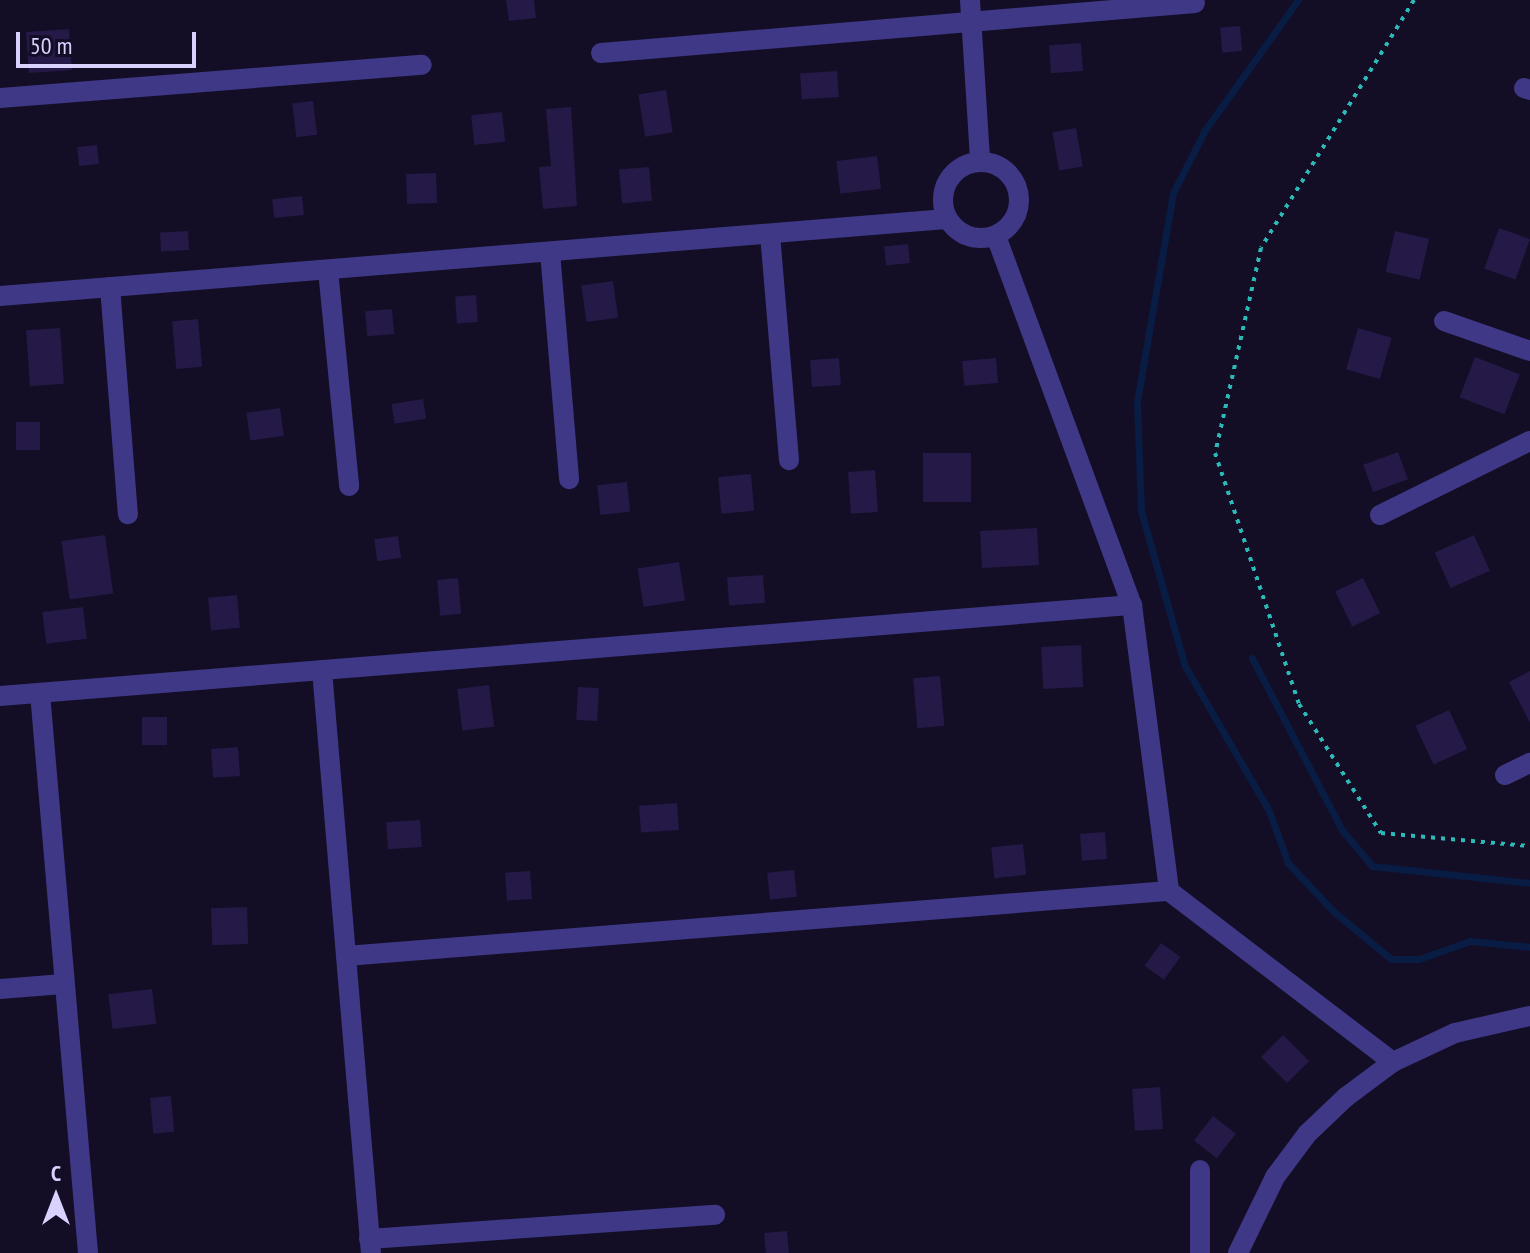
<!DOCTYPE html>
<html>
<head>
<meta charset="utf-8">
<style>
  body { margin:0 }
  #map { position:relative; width:1530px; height:1253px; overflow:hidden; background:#130e25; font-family:"PT Sans Narrow",sans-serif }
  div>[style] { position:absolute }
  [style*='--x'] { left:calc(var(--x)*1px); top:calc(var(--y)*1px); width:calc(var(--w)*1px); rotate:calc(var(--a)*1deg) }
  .stream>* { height:7px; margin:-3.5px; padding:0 3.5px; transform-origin:3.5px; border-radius:3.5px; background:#081c44 }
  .building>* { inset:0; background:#241947; transform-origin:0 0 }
  .path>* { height:4px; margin-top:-2px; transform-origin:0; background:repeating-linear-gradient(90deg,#2bbab7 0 4px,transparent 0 10px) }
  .minor>* { height:20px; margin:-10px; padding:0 10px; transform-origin:10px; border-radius:10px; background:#3e3886 }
  .minor>.ring { margin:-10px; padding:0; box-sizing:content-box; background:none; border:20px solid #3e3886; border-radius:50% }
  span { translate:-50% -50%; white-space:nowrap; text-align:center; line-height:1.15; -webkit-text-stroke:6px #130e25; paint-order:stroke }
  .north { position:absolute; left:16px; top:1157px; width:80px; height:80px; -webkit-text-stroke:6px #130e25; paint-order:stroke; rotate:0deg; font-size:22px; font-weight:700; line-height:32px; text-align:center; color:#d9d2ff }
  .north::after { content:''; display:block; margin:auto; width:28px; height:36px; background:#d9d2ff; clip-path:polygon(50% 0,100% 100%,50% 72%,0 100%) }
  .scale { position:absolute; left:16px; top:32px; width:180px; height:36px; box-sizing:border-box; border:4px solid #d9d2ff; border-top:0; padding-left:10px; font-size:24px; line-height:28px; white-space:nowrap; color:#d9d2ff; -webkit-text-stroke:6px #130e25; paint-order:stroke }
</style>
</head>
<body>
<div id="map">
  <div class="stream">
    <div style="--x:1298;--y:0;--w:160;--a:125.6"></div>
    <div style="--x:1205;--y:130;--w:71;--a:116.9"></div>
    <div style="--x:1173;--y:193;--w:212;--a:99.8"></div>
    <div style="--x:1137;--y:402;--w:109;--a:87.9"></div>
    <div style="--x:1141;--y:511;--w:161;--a:74.2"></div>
    <div style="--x:1185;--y:666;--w:168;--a:59.9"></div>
    <div style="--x:1269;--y:811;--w:55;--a:69.9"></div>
    <div style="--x:1288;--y:863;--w:66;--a:46.8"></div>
    <div style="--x:1333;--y:911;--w:75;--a:39.6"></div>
    <div style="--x:1391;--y:959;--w:28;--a:0"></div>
    <div style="--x:1419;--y:959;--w:54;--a:-19.4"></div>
    <div style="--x:1470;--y:941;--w:60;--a:5.7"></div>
    <div style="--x:1252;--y:658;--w:194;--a:62.4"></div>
    <div style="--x:1342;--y:830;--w:47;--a:50.2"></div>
    <div style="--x:1372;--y:866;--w:159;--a:6.1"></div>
  </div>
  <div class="building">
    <div style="clip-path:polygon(506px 0,534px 0,536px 18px,509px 21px)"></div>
    <div style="left:1240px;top:26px;width:25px;height:20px;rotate:85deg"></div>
    <div style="left:69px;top:29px;width:41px;height:43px;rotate:86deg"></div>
    <div style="left:1081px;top:43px;width:28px;height:32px;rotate:86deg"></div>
    <div style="left:837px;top:71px;width:26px;height:37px;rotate:86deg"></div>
    <div style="left:666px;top:90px;width:43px;height:28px;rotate:81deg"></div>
    <div style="left:313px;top:101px;width:34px;height:21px;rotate:83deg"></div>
    <div style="clip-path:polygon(571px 107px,577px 206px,543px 209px,539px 167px,551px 166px,546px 109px)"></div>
    <div style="left:502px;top:112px;width:30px;height:31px;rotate:84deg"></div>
    <div style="left:1076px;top:128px;width:39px;height:24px;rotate:80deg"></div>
    <div style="left:97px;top:145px;width:19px;height:20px;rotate:84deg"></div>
    <div style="left:877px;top:156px;width:33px;height:41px;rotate:83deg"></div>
    <div style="left:649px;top:167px;width:34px;height:30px;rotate:85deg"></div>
    <div style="left:436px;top:173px;width:30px;height:30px;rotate:88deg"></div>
    <div style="left:302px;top:196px;width:19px;height:30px;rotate:84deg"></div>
    <div style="left:1499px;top:228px;width:33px;height:43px;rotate:20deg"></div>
    <div style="left:188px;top:231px;width:19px;height:28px;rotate:87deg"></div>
    <div style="left:1395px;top:231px;width:35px;height:42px;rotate:13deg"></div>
    <div style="left:908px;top:244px;width:19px;height:24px;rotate:84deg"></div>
    <div style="left:613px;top:281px;width:37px;height:32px;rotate:82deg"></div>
    <div style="left:476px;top:295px;width:27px;height:21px;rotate:86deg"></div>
    <div style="left:392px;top:309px;width:25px;height:27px;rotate:85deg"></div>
    <div style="left:198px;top:319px;width:48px;height:26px;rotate:85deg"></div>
    <div style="left:60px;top:328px;width:56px;height:34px;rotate:86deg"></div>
    <div style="left:1358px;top:328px;width:35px;height:43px;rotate:16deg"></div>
    <div style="left:1475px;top:357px;width:48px;height:43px;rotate:21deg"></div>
    <div style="left:839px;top:358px;width:27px;height:29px;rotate:86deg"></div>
    <div style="left:996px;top:358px;width:25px;height:34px;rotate:85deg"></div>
    <div style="left:423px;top:399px;width:20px;height:32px;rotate:81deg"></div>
    <div style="left:280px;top:408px;width:28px;height:34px;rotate:82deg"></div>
    <div style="left:16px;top:422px;width:24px;height:28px"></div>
    <div style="left:1398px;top:452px;width:29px;height:37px;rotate:70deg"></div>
    <div style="left:923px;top:453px;width:48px;height:49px"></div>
    <div style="left:875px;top:470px;width:42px;height:27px;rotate:86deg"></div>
    <div style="left:751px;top:474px;width:37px;height:33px;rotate:85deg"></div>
    <div style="left:627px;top:482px;width:30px;height:30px;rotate:84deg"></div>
    <div style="left:1037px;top:528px;width:37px;height:57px;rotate:87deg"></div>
    <div style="left:105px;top:535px;width:59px;height:44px;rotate:82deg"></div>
    <div style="left:1474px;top:535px;width:39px;height:43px;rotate:66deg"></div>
    <div style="left:398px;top:536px;width:22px;height:24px;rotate:82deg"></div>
    <div style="left:679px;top:562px;width:39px;height:42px;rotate:81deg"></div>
    <div style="left:763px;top:575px;width:28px;height:36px;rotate:86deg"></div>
    <div style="left:458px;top:578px;width:36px;height:21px;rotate:85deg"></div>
    <div style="left:1363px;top:578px;width:39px;height:31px;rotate:64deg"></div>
    <div style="left:237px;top:595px;width:33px;height:29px;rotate:85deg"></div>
    <div style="left:83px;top:607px;width:32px;height:41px;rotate:83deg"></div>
    <div style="left:1081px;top:645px;width:42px;height:40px;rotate:87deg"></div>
    <div style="clip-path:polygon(1530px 671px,1530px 723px,1509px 682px)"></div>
    <div style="left:940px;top:676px;width:50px;height:27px;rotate:85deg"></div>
    <div style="left:489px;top:685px;width:42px;height:32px;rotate:83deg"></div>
    <div style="left:578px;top:687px;width:21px;height:33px;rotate:3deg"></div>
    <div style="left:1449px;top:710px;width:43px;height:37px;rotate:65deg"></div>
    <div style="left:142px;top:717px;width:25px;height:28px"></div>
    <div style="left:238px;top:747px;width:29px;height:27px;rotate:86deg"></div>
    <div style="left:677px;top:803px;width:27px;height:38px;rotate:86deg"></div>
    <div style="left:420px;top:820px;width:27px;height:34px;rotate:86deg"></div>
    <div style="left:1105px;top:832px;width:27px;height:25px;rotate:86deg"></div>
    <div style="left:1023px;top:844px;width:31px;height:32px;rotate:84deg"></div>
    <div style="left:794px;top:870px;width:27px;height:27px;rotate:84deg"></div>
    <div style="left:530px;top:871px;width:28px;height:25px;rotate:86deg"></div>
    <div style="left:247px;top:907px;width:37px;height:36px;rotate:88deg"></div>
    <div style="left:1161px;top:943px;width:24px;height:28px;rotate:36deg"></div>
    <div style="left:152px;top:989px;width:35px;height:44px;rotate:83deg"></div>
    <div style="left:1283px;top:1035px;width:37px;height:31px;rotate:45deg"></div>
    <div style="left:1160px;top:1087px;width:42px;height:28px;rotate:86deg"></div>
    <div style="left:171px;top:1096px;width:36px;height:21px;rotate:85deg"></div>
    <div style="left:1213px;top:1116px;width:29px;height:31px;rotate:38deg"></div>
    <div style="left:787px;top:1231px;width:22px;height:23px;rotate:85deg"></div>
  </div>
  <div class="path">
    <div style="--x:1414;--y:0;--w:291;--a:121.7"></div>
    <div style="--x:1261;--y:248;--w:210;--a:102.6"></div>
    <div style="--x:1215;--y:453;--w:265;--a:71.5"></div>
    <div style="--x:1299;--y:704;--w:153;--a:57.6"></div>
    <div style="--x:1381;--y:833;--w:150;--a:5"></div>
  </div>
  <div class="minor">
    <div style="--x:970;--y:0;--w:161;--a:86.4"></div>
    <div style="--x:601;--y:53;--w:596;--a:-4.81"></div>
    <div style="--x:1524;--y:88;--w:6;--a:18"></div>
    <div style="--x:0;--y:98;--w:423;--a:-4.5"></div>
    <div class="ring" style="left:943px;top:162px;width:56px;height:56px"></div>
    <div style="--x:770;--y:234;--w:227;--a:85.2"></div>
    <div style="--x:996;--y:236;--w:393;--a:69.8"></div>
    <div style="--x:1132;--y:605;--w:288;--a:82.6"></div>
    <div style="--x:1169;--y:891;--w:282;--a:37.4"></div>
    <div style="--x:550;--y:252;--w:228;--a:85.2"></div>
    <div style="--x:328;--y:270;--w:217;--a:84.4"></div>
    <div style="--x:110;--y:287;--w:228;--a:85.5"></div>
    <div style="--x:0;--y:296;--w:949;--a:-4.65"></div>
    <div style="--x:1444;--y:321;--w:91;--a:19.2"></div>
    <div style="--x:1380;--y:515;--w:167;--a:-26.3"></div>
    <div style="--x:322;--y:670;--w:585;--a:85.2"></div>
    <div style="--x:40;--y:693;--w:562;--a:85.1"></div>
    <div style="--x:0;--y:696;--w:1136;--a:-4.6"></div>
    <div style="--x:1505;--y:775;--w:28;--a:-26"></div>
    <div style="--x:346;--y:956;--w:826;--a:-4.52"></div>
    <div style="--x:0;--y:989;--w:63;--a:-4.5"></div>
    <div style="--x:369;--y:1239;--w:347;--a:-4"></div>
    <div style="--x:1200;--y:1253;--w:83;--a:-90"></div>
    <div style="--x:1238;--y:1253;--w:85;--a:-64"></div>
    <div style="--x:1275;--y:1177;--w:54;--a:-53.3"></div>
    <div style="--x:1307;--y:1134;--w:54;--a:-43.5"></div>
    <div style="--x:1346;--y:1097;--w:59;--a:-36.7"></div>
    <div style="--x:1393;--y:1062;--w:68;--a:-25.1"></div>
    <div style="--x:1455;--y:1033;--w:77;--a:-12.8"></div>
  </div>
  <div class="north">С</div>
  <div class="scale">50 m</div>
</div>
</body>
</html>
